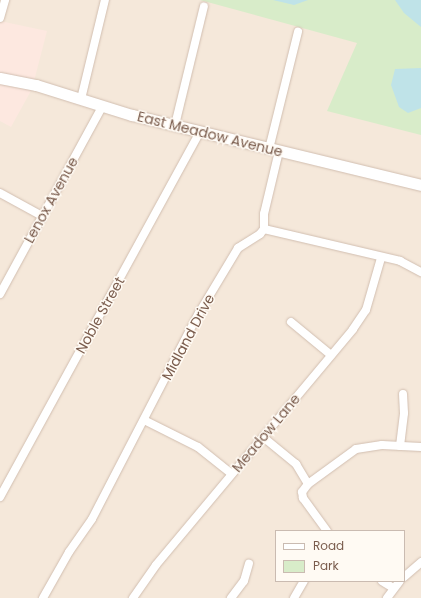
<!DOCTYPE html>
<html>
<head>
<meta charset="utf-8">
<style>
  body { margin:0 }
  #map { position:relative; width:421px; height:598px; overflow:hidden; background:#fdf6ec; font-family:Poppins,sans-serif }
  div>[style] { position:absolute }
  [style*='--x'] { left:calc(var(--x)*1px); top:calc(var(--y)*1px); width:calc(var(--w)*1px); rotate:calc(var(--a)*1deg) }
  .residential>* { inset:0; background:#f5e8da }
  .commercial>* { inset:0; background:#fde8e0 }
  .green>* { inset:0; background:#d8ecc9 }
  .water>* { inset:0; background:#bfe3e8 }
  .roads { filter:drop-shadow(0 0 1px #d1beb0) drop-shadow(0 0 1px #d1beb0) }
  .street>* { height:8px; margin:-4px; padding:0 4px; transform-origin:4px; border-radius:4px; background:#fff }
  .secondary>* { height:11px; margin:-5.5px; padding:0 5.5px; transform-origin:5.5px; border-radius:5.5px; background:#fff }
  span { translate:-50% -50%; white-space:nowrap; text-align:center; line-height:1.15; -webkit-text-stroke:3px #fffaf3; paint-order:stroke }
  .street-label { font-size:14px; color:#7a5c4d }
  .legend { position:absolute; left:275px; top:530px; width:130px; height:52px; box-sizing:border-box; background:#fffaf3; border:1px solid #cabbb1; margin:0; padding:5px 7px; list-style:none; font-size:12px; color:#7a5c4d }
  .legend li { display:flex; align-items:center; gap:8px; height:20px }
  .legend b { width:20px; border:1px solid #cabbb1 }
</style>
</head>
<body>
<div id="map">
  <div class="residential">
    <div style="clip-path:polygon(evenodd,0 0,421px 0,421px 598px,0 598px,0 0,276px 531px,404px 531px,404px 581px,276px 581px,276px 531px)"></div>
  </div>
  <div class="commercial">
    <div style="clip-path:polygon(0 21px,47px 31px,32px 89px,11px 127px,0 121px)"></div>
  </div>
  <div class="green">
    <div style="clip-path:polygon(200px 0,421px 0,421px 135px,327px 111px,357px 43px)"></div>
  </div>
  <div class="water">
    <div style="clip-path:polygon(273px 0,308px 0,294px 5px)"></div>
    <div style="clip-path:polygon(395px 0,421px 0,421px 27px,404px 13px)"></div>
    <div style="clip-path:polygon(421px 68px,421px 108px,408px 113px,399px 107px,391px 85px,395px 69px)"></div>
  </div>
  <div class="roads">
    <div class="street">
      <div style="--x:0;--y:18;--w:19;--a:-74"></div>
      <div style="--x:81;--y:99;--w:102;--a:-76.4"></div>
      <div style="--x:175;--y:125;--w:122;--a:-76.3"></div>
      <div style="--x:269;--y:149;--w:121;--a:-76.1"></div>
      <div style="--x:0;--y:193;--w:48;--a:28.7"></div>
      <div style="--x:264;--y:229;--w:15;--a:-90"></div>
      <div style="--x:264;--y:214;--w:65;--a:-76.6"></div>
      <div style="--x:0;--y:294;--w:213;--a:-61.4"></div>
      <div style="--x:291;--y:322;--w:52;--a:39.5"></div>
      <div style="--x:144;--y:420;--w:60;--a:26.6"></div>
      <div style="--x:198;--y:447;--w:43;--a:38.5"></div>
      <div style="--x:263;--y:437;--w:43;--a:39.3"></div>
      <div style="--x:296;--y:464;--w:23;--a:59"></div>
      <div style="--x:400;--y:446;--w:33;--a:-83"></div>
      <div style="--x:404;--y:413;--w:19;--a:-93"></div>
      <div style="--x:0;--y:497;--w:416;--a:-61.3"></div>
      <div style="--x:327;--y:531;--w:41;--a:-126"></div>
      <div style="--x:303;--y:498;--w:6;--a:-99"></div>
      <div style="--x:302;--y:492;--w:10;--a:-53"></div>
      <div style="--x:308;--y:484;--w:59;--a:-36.1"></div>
      <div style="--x:356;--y:449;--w:26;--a:-9"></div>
      <div style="--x:382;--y:445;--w:39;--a:3"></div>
      <div style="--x:404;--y:577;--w:23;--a:-41"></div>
      <div style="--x:382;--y:581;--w:13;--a:32"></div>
      <div style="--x:43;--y:598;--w:53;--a:-60.5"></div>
      <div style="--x:69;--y:552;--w:40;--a:-55.1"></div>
      <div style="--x:92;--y:519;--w:232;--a:-62.6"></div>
      <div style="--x:199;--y:313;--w:76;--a:-59"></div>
      <div style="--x:238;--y:248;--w:26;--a:-32"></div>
      <div style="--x:260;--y:234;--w:6;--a:-51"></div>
      <div style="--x:264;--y:229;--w:140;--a:13.2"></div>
      <div style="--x:400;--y:261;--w:24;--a:28"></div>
      <div style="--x:133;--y:598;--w:40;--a:-55.1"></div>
      <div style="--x:156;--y:565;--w:307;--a:-50.1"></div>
      <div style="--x:353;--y:329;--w:23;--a:-56"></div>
      <div style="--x:366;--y:310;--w:54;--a:-73.9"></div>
      <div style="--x:231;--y:598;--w:21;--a:-53"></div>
      <div style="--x:244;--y:581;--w:18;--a:-74"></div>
      <div style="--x:294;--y:598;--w:20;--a:-60"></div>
      <div style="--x:387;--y:598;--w:21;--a:-53"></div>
    </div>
    <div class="secondary">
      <div style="--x:0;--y:78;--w:37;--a:11"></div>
      <div style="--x:36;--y:85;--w:101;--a:17.4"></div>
      <div style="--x:132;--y:115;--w:297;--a:13.6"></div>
    </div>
  </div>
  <div class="street-label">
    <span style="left:210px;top:134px;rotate:14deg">East Meadow Avenue</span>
    <span style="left:51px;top:200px;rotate:-61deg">Lenox Avenue</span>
    <span style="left:100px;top:315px;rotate:-61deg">Noble Street</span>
    <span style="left:188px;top:337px;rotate:-62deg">Midland Drive</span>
    <span style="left:266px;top:433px;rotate:-50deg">Meadow Lane</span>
  </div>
  <ul class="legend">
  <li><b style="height:5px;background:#fff"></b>Road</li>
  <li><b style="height:11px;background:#d8ecc9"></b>Park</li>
  </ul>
</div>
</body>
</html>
